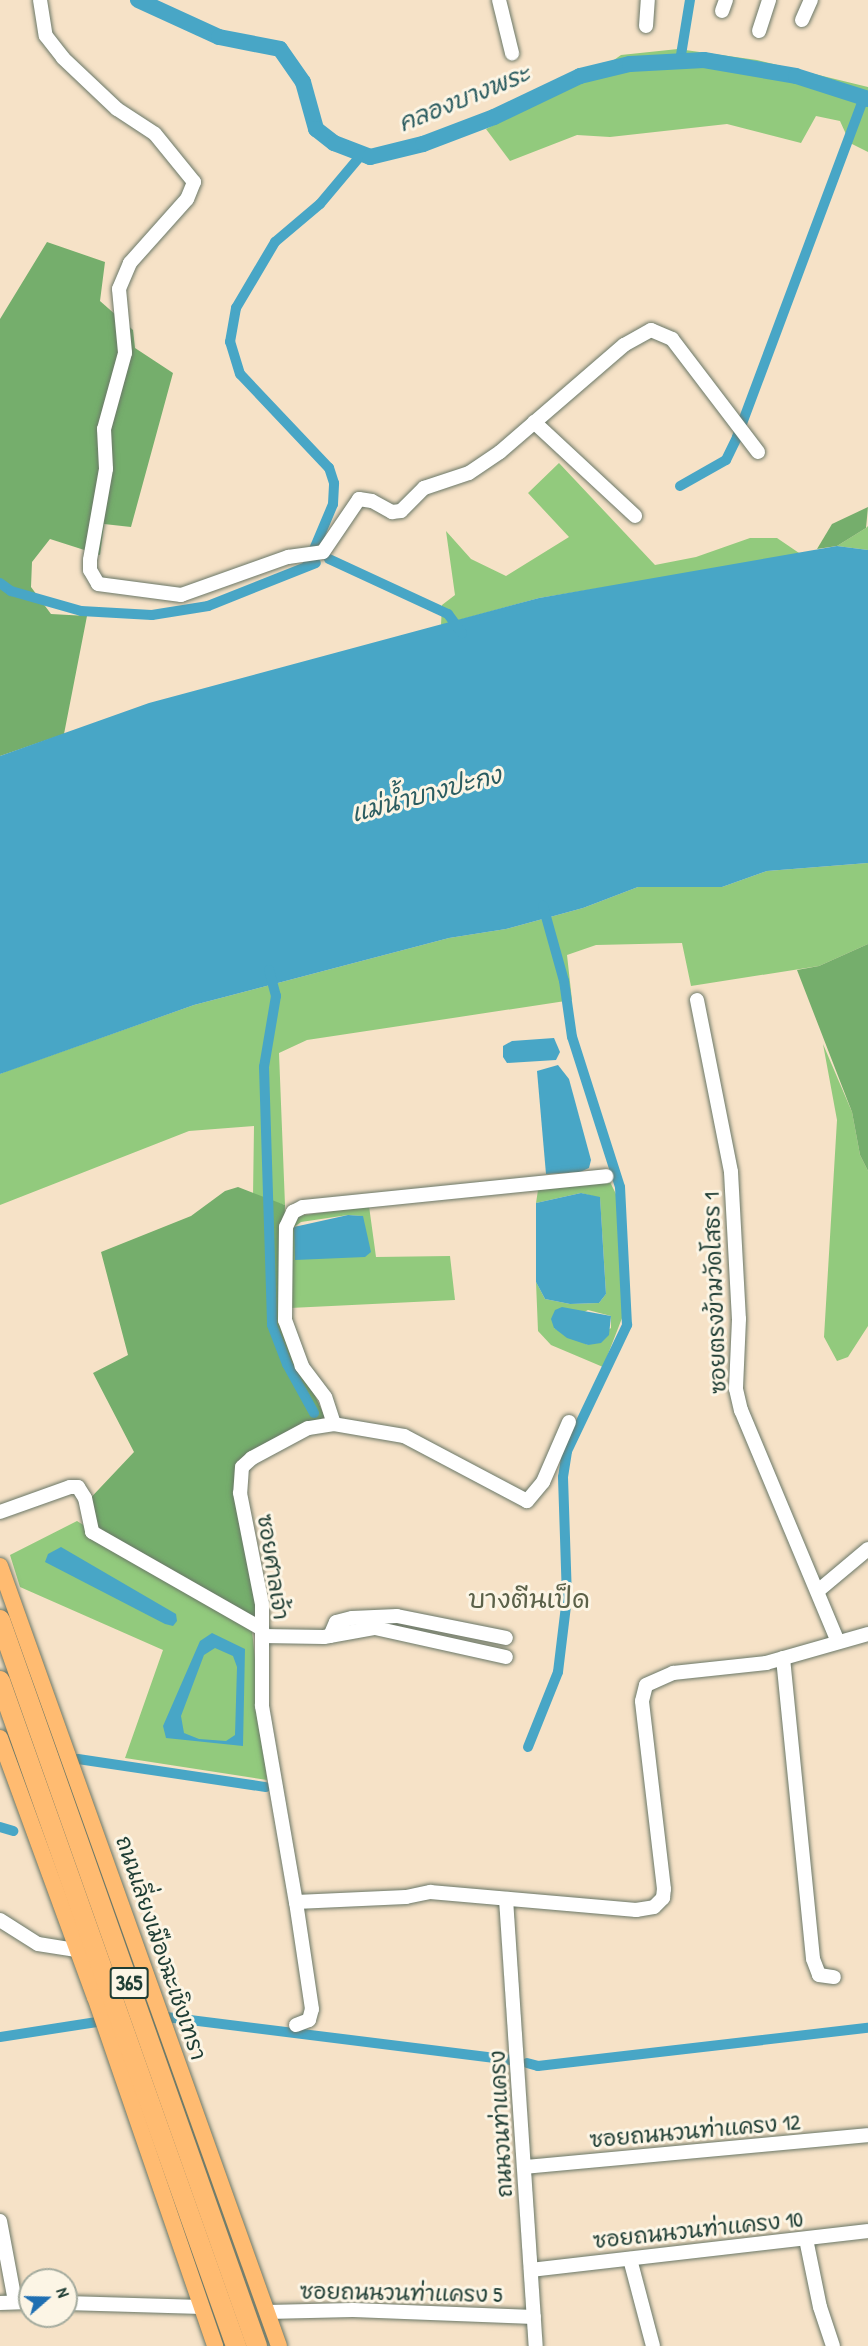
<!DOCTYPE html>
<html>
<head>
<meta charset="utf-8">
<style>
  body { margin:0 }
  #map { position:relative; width:868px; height:2346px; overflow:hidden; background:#f6e2c7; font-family:"Patrick Hand","Playpen Sans Thai",sans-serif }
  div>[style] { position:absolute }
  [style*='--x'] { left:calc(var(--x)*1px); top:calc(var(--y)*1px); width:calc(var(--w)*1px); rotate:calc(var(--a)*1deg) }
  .green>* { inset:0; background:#92ca7d }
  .forest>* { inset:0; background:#75ae6c }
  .water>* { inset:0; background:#48a6c6 }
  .canal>* { height:10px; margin:-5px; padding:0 5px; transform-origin:5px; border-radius:5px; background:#48a6c6 }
  .river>* { height:16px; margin:-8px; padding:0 8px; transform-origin:8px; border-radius:8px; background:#48a6c6 }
  .roads { filter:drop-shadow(0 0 2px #6a7767) drop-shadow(0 0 2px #6a7767) }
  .minor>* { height:14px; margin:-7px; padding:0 7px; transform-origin:7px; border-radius:7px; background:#fff }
  .major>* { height:16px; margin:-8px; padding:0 8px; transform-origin:8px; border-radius:8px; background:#ffbb71 }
  .highway>* { height:20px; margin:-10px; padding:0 10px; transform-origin:10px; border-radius:10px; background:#ffbb71 }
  span { translate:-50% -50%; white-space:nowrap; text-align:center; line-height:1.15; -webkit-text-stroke:6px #fcf5e5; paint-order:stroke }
  .shield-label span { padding:2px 4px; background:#fcf5e5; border:2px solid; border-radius:4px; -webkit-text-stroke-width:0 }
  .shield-label { font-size:21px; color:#1f3d34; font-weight:700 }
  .street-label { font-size:22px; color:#1f3d34 }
  .water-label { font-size:24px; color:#2b5c60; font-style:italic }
  .quarter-label { font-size:26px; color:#5b6149 }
  .north { position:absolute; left:18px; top:2268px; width:60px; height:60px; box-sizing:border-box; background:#fcf5e5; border:2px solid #a4ab9e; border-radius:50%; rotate:70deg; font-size:16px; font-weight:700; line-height:24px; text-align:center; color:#1f3d34 }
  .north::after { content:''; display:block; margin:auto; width:21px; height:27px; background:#1f6fb2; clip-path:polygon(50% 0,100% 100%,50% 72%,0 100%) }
</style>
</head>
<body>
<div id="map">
  <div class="green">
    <div style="clip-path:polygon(678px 49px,757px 60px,868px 87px,868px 152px,850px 143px,840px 121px,816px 116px,801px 143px,727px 124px,610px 137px,577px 135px,510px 161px,486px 129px,587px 79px,621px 55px)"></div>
    <div style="clip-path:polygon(559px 463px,655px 565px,696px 557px,750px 538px,777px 538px,802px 555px,539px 598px,441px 625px,442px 605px,455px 595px,446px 531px,471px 559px,506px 576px,569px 537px,528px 493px)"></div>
    <div style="clip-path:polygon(868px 526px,868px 550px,837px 546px,866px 528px)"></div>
    <div style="clip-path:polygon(868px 863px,868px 944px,819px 966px,691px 986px,682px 943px,596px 945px,567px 955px,572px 1000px,307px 1040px,279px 1053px,285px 1205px,253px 1196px,254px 1126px,189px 1131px,0 1205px,0 1074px,7px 1071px,194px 1005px,449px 938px,506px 929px,583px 908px,638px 887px,722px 887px,767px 871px)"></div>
    <div style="clip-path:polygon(823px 1044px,852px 1112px,860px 1155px,868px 1171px,868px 1326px,848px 1357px,837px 1361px,824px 1337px,837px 1120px)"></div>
    <div style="clip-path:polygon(evenodd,610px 1182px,618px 1198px,624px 1313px,603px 1367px,551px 1345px,538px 1331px,536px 1282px,545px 1299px,570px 1304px,599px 1303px,606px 1294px,600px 1198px,581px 1193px,536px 1203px,538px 1190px,610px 1182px,588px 1310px,611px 1316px,611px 1328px,588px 1345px,554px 1328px,588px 1310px)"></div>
    <div style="clip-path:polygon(evenodd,369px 1206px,376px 1257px,450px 1256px,455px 1300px,290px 1308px,289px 1231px,298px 1216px,369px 1206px,348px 1215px,362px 1216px,294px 1227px,301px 1222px,348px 1215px)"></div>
    <div style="clip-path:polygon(77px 1521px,252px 1630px,267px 1780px,125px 1758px,163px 1650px,20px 1587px,10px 1555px)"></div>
  </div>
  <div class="forest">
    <div style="clip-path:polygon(47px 242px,105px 262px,100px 301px,133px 330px,135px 348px,173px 373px,131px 527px,104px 524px,100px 555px,50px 539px,32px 562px,31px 587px,51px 614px,87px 616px,64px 734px,0 756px,0 319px)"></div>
    <div style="clip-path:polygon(868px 507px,866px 528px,837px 546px,817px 549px,832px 524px)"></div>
    <div style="clip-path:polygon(868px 944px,868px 1171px,860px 1155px,852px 1112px,797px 970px,819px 966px)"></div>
    <div style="clip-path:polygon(238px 1187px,285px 1205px,281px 1323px,325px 1417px,264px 1446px,237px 1469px,259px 1613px,256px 1622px,96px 1529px,82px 1507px,134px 1452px,93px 1373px,128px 1355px,101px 1252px,191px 1216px,225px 1191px)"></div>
  </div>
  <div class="water">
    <div style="clip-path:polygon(837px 546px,868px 550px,868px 863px,767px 871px,722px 887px,638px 887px,583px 908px,506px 929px,449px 938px,194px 1005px,0 1074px,0 756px,149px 703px,539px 598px)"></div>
    <div style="clip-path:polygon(554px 1038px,560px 1052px,556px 1060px,507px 1063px,503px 1057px,503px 1046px,512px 1041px)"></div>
    <div style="clip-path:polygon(558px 1065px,569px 1079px,591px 1160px,589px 1168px,580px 1172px,546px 1174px,537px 1071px)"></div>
    <div style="clip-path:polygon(581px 1193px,600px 1197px,606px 1294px,599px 1303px,570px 1304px,545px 1299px,536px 1282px,536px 1203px)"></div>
    <div style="clip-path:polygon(348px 1215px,363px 1216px,371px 1252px,365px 1257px,295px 1260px,294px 1227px)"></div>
    <div style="clip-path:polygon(562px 1307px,611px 1316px,609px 1335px,601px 1343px,588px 1345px,567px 1338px,554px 1328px,551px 1319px,555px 1310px)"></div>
    <div style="clip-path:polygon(61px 1547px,176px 1614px,177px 1621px,173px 1626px,165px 1624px,45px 1562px,48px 1554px)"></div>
    <div style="clip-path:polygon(evenodd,212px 1633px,245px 1649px,243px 1746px,166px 1738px,163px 1726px,200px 1641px,212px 1633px,215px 1648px,233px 1656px,237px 1667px,235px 1735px,226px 1741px,199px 1739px,184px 1733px,181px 1716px,204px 1655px,215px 1648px)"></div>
  </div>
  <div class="canal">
    <div style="--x:680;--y:61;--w:62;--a:-80.7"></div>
    <div style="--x:680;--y:486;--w:53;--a:-29.5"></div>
    <div style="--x:726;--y:460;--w:25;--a:-64"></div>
    <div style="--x:737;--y:437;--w:362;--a:-69.5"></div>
    <div style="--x:329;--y:559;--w:131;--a:24.8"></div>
    <div style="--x:448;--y:614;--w:24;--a:54"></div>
    <div style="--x:307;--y:566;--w:67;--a:-67.2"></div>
    <div style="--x:333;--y:504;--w:21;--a:-87"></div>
    <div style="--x:334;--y:483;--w:16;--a:-108"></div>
    <div style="--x:329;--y:468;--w:129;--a:-133.4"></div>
    <div style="--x:240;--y:374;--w:34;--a:-107"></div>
    <div style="--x:230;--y:342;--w:35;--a:-80"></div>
    <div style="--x:236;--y:308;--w:77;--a:-59.4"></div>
    <div style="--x:275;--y:242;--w:59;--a:-40.2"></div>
    <div style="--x:320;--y:204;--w:65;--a:-50"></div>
    <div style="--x:0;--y:583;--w:14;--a:36"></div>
    <div style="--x:11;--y:591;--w:73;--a:15.9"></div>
    <div style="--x:81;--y:611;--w:71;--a:3.2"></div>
    <div style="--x:152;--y:615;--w:57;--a:-9.1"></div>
    <div style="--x:208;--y:606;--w:116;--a:-21.7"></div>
    <div style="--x:269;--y:970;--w:27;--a:75"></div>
    <div style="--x:276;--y:996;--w:72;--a:99.6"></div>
    <div style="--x:264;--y:1067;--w:258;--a:88.2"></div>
    <div style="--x:272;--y:1325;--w:42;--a:69"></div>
    <div style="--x:287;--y:1364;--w:56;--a:61.1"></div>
    <div style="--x:528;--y:1747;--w:81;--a:-68.2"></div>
    <div style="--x:558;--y:1672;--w:75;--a:-83.1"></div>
    <div style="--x:567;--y:1598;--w:121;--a:-91.9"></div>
    <div style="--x:563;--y:1477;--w:26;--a:-81"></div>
    <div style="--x:567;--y:1451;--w:140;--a:-64.5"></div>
    <div style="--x:627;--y:1325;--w:138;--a:-92.9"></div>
    <div style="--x:620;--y:1187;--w:157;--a:-107.7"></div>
    <div style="--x:572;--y:1037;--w:57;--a:-98.1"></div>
    <div style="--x:564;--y:981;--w:78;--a:-105.6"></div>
    <div style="--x:78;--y:1759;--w:190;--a:8.5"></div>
    <div style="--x:0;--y:1827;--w:14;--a:17"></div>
    <div style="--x:166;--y:2017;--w:348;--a:7.1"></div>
    <div style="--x:0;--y:2037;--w:98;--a:-8.8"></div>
    <div style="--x:527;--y:2063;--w:11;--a:15"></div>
    <div style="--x:538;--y:2066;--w:332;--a:-6.6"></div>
  </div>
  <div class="river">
    <div style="--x:138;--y:0;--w:89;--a:24.6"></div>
    <div style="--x:219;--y:37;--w:62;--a:11.1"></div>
    <div style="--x:280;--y:49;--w:40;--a:55.1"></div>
    <div style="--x:303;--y:82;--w:49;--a:74.5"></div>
    <div style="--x:316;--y:129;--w:23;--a:38"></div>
    <div style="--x:334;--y:143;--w:39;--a:21"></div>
    <div style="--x:370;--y:157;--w:55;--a:-13.8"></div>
    <div style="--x:423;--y:144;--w:76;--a:-20.8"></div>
    <div style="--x:494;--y:117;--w:95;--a:-25.5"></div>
    <div style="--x:580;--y:76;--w:51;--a:-13.5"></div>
    <div style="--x:630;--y:64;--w:74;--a:-3.1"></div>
    <div style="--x:704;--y:60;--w:93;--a:9.9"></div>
    <div style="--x:796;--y:76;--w:76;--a:17.7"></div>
  </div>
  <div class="roads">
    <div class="minor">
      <div style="--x:40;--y:0;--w:36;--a:81"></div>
      <div style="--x:46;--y:36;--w:28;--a:52"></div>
      <div style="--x:63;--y:58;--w:74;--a:43.4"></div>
      <div style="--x:117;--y:109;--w:45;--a:33.3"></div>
      <div style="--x:155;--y:134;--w:62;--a:50.9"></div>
      <div style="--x:194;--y:182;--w:18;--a:112"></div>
      <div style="--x:187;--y:199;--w:86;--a:131.7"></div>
      <div style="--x:130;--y:263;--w:28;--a:113"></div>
      <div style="--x:119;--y:289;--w:64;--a:84.6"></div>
      <div style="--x:125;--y:353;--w:79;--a:105.4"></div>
      <div style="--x:104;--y:429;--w:40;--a:87.1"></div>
      <div style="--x:106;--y:469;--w:92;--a:100"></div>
      <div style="--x:90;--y:560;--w:10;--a:90"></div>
      <div style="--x:90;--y:570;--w:16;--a:60"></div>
      <div style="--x:98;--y:584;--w:84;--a:7.5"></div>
      <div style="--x:181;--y:595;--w:114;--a:-19.6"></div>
      <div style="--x:288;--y:557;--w:35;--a:-8"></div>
      <div style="--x:323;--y:552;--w:64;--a:-55.8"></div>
      <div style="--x:359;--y:499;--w:13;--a:9"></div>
      <div style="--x:372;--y:501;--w:23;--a:29"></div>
      <div style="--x:392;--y:512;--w:9;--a:-6"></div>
      <div style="--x:401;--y:511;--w:33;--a:-45"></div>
      <div style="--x:424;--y:488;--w:47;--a:-18.4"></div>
      <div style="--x:469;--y:473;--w:37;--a:-34"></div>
      <div style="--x:500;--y:452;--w:164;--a:-40.8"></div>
      <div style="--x:624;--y:345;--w:31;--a:-29"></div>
      <div style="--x:651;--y:330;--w:23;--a:23"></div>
      <div style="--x:672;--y:339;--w:142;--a:52.7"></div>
      <div style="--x:499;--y:0;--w:55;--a:76.2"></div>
      <div style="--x:722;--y:11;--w:12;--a:-70"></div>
      <div style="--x:802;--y:20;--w:22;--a:-66"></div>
      <div style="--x:646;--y:26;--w:26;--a:-86"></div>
      <div style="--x:759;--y:31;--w:33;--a:-72"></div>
      <div style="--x:534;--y:422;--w:138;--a:42.9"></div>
      <div style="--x:697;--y:1000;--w:175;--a:78.8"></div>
      <div style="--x:731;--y:1172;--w:147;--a:86.9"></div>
      <div style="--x:739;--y:1319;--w:70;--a:92.5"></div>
      <div style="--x:736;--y:1389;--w:22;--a:77"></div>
      <div style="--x:741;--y:1410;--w:249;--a:67.3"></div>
      <div style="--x:569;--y:1422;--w:65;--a:113.4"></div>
      <div style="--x:543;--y:1482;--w:25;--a:130"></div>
      <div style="--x:527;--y:1501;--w:139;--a:-152.1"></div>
      <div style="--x:404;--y:1436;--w:71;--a:-170.3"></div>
      <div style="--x:334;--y:1424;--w:26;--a:171"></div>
      <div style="--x:308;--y:1428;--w:64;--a:151.8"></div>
      <div style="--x:252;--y:1458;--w:13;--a:138"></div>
      <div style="--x:242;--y:1467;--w:26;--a:94"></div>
      <div style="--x:240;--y:1493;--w:113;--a:78.8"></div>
      <div style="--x:262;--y:1604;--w:102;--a:90"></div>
      <div style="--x:262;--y:1706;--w:199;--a:80.2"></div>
      <div style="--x:296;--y:1902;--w:110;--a:-2.6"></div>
      <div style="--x:406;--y:1897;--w:25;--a:-12"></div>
      <div style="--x:430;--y:1892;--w:207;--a:5"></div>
      <div style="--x:636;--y:1910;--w:18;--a:-9"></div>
      <div style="--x:654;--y:1907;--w:13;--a:-45"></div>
      <div style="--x:663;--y:1898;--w:9;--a:-84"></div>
      <div style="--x:664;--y:1889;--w:189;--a:-96.7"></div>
      <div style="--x:642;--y:1701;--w:16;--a:-76"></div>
      <div style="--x:646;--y:1685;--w:30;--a:-24"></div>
      <div style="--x:673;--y:1673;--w:94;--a:-6.1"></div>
      <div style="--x:766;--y:1663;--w:106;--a:-15.9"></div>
      <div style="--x:334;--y:1424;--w:28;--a:-108"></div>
      <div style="--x:325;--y:1397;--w:39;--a:-127"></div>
      <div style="--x:302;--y:1366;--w:49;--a:-110.3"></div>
      <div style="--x:285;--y:1320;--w:93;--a:-89.4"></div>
      <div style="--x:286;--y:1227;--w:17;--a:-65"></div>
      <div style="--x:293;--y:1212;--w:11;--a:-27"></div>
      <div style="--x:303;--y:1207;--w:305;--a:-5.8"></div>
      <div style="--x:0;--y:1512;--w:74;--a:-19.7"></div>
      <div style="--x:70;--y:1487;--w:8;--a:0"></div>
      <div style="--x:78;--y:1487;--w:13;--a:58"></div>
      <div style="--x:85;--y:1498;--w:35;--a:78"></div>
      <div style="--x:92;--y:1532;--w:196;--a:29.7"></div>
      <div style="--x:819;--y:1590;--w:64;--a:-39.9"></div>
      <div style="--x:262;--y:1636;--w:62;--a:0.9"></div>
      <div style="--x:324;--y:1637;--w:52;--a:-10"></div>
      <div style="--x:375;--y:1628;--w:134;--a:12.5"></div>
      <div style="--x:330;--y:1636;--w:15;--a:-67"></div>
      <div style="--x:336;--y:1622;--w:16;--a:-14"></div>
      <div style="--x:352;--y:1618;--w:45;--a:-2.5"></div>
      <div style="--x:397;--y:1616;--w:111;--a:11.4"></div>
      <div style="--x:783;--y:1658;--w:302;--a:84.3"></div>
      <div style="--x:813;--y:1959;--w:17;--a:69"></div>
      <div style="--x:819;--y:1975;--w:15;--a:8"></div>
      <div style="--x:506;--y:1899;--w:448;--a:86.2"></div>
      <div style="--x:0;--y:1920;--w:45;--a:32.3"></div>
      <div style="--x:38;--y:1944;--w:39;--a:9"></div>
      <div style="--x:296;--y:2025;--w:14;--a:-21"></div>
      <div style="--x:309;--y:2020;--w:11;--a:-75"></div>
      <div style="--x:312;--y:2009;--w:108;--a:-98.5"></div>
      <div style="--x:525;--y:2167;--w:344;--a:-5.3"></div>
      <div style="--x:0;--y:2221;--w:81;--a:79.4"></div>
      <div style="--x:806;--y:2239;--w:69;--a:78.4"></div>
      <div style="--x:820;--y:2307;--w:41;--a:71.6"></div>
      <div style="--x:630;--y:2259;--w:90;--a:75.2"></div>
      <div style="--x:531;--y:2270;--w:339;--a:-6.6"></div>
      <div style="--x:0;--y:2303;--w:30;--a:-2"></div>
      <div style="--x:66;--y:2303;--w:136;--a:1.7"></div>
      <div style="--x:267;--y:2312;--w:86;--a:-1.3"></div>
      <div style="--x:353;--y:2310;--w:181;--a:2.2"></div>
    </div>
    <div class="major">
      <div style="--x:0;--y:1566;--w:828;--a:70.32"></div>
      <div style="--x:0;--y:1738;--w:276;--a:69.9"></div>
      <div style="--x:95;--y:1997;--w:369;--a:71"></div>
    </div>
    <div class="highway">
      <div style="--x:0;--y:1620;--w:770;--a:70.51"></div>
      <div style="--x:0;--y:1681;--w:706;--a:70.46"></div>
    </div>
  </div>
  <div class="shield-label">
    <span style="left:129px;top:1983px">365</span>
  </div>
  <div class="street-label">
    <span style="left:715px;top:1293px;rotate:-92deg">ซอยตรงข้ามวัดโสธร 1</span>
    <span style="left:273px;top:1567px;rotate:81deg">ซอยศาลเจ้า</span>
    <span style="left:161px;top:1948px;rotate:71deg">ถนนเลี่ยงเมืองฉะเชิงเทรา</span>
    <span style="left:501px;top:2124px;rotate:-93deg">ถนนวนท่าแครง</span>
    <span style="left:695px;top:2131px;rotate:-5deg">ซอยถนนวนท่าแครง 12</span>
    <span style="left:698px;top:2230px;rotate:-6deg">ซอยถนนวนท่าแครง 10</span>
    <span style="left:401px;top:2293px;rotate:1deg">ซอยถนนวนท่าแครง 5</span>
  </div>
  <div class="water-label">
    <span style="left:464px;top:98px;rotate:-22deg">คลองบางพระ</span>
    <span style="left:426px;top:794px;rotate:-15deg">แม่น้ำบางปะกง</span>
  </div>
  <div class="quarter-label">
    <span style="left:529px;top:1599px">บางตีนเป็ด</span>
  </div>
  <div class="north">N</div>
</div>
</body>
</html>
